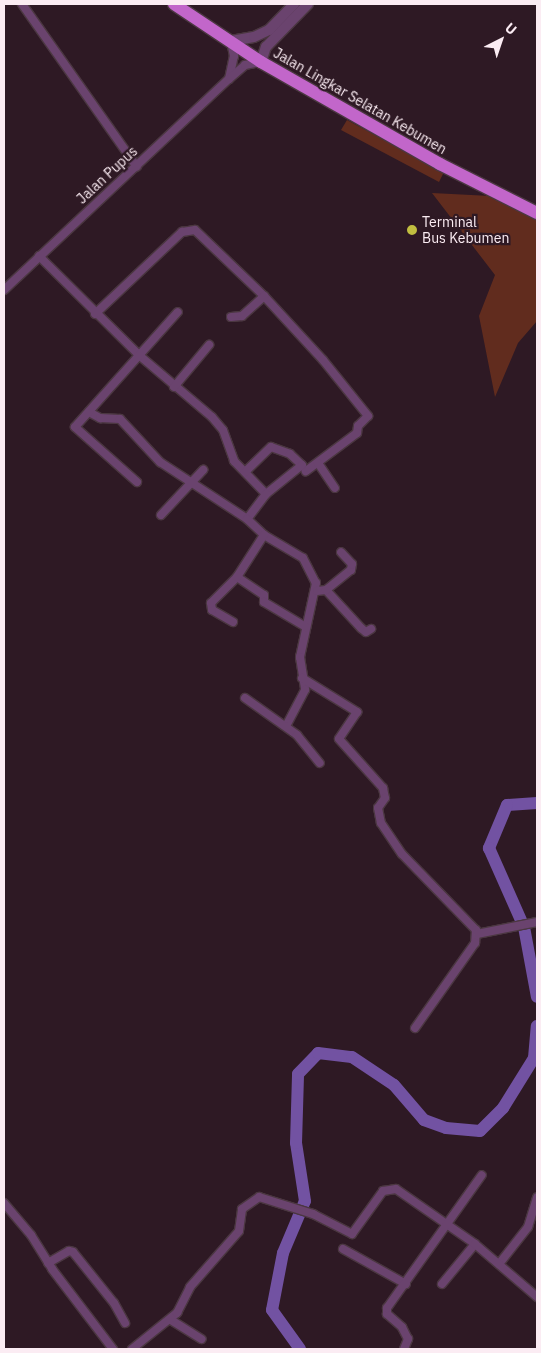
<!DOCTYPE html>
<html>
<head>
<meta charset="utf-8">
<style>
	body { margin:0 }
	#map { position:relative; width:541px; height:1353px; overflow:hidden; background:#2e1924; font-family:"IBM Plex Sans",sans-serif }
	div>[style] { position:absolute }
	.green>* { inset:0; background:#612c1e }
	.river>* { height:12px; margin:-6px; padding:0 6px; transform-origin:6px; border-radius:6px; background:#7252a2 }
	.roads { filter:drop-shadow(1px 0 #4b3741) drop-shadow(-1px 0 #4b3741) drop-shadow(0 1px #4b3741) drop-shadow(0 -1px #4b3741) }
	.minor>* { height:8px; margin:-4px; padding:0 4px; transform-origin:4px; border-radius:4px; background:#6a436e }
	.tertiary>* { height:10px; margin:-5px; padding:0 5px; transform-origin:5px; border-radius:5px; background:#6a436e }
	.trunk>* { height:12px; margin:-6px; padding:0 6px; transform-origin:6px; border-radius:6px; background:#c266ca }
	.dots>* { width:14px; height:14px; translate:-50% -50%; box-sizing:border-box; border:2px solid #2e1924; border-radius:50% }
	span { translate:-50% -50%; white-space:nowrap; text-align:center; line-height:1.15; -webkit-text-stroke:4.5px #2e1924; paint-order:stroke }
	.street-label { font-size:14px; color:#fbecf3 }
	.poi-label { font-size:14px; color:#fbecf3 }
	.left { translate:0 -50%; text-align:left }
	.frame { position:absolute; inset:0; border:5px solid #fbecf3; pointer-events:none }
	.north { position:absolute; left:476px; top:15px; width:50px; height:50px; -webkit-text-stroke:4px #2e1924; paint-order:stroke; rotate:41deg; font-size:14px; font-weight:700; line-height:20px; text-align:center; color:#fbecf3 }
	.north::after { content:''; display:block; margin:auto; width:18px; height:22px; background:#fbecf3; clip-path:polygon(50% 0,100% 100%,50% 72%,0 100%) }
</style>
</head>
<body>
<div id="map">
	<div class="green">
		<div style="clip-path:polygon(347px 120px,444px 172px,439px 182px,341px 130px)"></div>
		<div style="clip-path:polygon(432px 193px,510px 197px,537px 210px,537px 321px,518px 343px,495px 397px,479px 316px,495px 275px)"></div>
	</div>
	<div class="river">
		<div style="left:537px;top:803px;width:30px;rotate:176deg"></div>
		<div style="left:507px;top:805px;width:47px;rotate:112.7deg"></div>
		<div style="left:489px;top:848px;width:86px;rotate:66.1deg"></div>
		<div style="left:524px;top:927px;width:71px;rotate:79.5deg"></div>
		<div style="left:300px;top:1349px;width:48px;rotate:-125.7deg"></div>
		<div style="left:272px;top:1310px;width:58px;rotate:-79.1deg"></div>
		<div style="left:283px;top:1253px;width:56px;rotate:-67.1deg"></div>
		<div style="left:305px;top:1201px;width:59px;rotate:-98.8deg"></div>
		<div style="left:296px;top:1143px;width:69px;rotate:-88.3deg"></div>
		<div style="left:298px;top:1074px;width:29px;rotate:-46deg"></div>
		<div style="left:318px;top:1053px;width:34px;rotate:7deg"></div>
		<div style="left:352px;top:1057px;width:50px;rotate:33.7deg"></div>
		<div style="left:394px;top:1085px;width:46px;rotate:49.4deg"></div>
		<div style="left:424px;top:1120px;width:23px;rotate:20deg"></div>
		<div style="left:446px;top:1128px;width:34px;rotate:5deg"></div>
		<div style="left:480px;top:1131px;width:33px;rotate:-45deg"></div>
		<div style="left:503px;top:1108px;width:59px;rotate:-58.2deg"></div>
		<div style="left:534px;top:1058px;width:32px;rotate:-85deg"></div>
	</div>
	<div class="roads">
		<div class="minor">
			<div style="left:22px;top:4px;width:199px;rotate:54.8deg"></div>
			<div style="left:229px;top:79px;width:24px;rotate:-78deg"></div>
			<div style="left:234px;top:56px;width:14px;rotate:-102deg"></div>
			<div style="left:39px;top:256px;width:142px;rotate:44.7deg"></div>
			<div style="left:140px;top:356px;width:94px;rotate:40.3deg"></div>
			<div style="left:212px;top:417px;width:17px;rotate:50deg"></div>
			<div style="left:223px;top:430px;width:33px;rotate:70deg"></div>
			<div style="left:234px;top:461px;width:46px;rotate:45.9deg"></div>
			<div style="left:4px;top:290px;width:308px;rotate:-43.2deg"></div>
			<div style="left:229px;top:79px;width:21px;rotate:-41deg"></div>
			<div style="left:245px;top:65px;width:16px;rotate:-11deg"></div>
			<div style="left:95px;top:314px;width:120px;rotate:-43.3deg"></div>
			<div style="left:182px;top:232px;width:13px;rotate:-9deg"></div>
			<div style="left:195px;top:230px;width:95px;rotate:43.7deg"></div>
			<div style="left:264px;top:296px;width:87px;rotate:47.3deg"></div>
			<div style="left:323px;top:360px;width:72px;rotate:51.2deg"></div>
			<div style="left:368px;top:416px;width:14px;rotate:135deg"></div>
			<div style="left:358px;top:426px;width:7px;rotate:98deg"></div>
			<div style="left:357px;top:433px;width:64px;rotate:143.3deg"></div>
			<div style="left:231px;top:317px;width:11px;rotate:-5deg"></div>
			<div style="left:242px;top:316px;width:30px;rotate:-42deg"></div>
			<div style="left:174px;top:387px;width:55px;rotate:-50.2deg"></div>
			<div style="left:89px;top:412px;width:13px;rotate:29deg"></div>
			<div style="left:100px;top:418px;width:20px;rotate:3deg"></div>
			<div style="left:120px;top:419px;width:59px;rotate:47.1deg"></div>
			<div style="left:160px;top:462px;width:104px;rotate:33.2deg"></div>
			<div style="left:318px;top:463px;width:30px;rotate:56deg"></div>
			<div style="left:245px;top:472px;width:36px;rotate:-44deg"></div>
			<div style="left:271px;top:447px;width:20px;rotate:20deg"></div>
			<div style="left:290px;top:454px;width:16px;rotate:43deg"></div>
			<div style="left:302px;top:465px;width:46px;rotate:141.1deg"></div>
			<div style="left:266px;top:494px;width:31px;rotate:127deg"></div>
			<div style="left:247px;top:519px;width:23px;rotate:43deg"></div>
			<div style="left:264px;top:535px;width:45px;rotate:30.5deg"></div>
			<div style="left:303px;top:558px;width:28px;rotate:63deg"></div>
			<div style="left:316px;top:583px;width:76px;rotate:102.2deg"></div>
			<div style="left:300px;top:657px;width:33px;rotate:81deg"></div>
			<div style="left:305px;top:690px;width:41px;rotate:117.8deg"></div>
			<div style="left:137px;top:482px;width:83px;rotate:-138.4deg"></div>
			<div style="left:75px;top:427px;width:154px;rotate:-48.2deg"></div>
			<div style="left:161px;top:515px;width:62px;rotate:-47deg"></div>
			<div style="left:237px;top:577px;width:32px;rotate:34deg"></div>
			<div style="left:264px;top:595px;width:7px;rotate:90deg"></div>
			<div style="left:264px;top:602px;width:49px;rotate:30.8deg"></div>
			<div style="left:326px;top:590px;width:52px;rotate:47.4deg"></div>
			<div style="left:361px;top:628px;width:6px;rotate:39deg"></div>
			<div style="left:366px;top:632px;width:6px;rotate:-31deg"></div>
			<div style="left:317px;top:591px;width:9px;rotate:-6deg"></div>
			<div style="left:326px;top:590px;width:32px;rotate:-39deg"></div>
			<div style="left:351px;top:570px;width:6px;rotate:-81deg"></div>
			<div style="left:352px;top:564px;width:16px;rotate:-133deg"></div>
			<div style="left:233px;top:622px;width:24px;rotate:-150deg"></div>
			<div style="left:212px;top:610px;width:7px;rotate:-98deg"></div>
			<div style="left:211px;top:603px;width:37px;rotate:-45deg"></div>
			<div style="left:237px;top:577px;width:50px;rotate:-57.3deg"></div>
			<div style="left:302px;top:678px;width:65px;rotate:31.7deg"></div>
			<div style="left:357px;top:712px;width:32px;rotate:124deg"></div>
			<div style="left:339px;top:739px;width:66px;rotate:48.1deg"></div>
			<div style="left:383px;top:788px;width:10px;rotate:79deg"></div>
			<div style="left:385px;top:798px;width:12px;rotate:125deg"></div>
			<div style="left:378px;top:808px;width:15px;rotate:79deg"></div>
			<div style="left:381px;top:823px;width:37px;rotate:56deg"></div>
			<div style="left:402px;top:854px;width:106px;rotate:45.8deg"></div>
			<div style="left:476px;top:930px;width:13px;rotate:94deg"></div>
			<div style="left:475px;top:943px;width:104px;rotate:125.2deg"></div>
			<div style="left:245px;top:698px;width:64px;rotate:35.4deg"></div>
			<div style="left:297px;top:735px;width:36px;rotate:51deg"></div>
			<div style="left:477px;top:934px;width:61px;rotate:-11.3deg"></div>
			<div style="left:4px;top:1203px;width:42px;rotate:49.8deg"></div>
			<div style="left:31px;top:1235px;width:40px;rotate:58deg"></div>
			<div style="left:52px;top:1269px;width:101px;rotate:52.7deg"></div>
			<div style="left:343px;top:1249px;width:72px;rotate:29.1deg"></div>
			<div style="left:48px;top:1263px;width:24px;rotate:-30deg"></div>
			<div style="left:69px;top:1251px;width:4px;rotate:14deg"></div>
			<div style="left:73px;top:1252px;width:65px;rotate:51.2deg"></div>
			<div style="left:114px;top:1303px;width:23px;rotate:61deg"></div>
			<div style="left:499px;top:1264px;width:47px;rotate:-51.9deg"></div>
			<div style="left:528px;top:1227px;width:31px;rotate:-73deg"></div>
			<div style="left:442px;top:1284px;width:52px;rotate:-50.5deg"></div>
			<div style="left:171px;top:1320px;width:36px;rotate:32deg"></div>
			<div style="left:132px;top:1349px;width:58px;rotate:-38.7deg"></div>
			<div style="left:177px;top:1313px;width:29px;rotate:-63deg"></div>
			<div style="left:190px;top:1287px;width:74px;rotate:-48.8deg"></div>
			<div style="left:239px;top:1231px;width:22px;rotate:-82deg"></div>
			<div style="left:242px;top:1209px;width:21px;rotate:-35deg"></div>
			<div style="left:259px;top:1197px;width:57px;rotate:17.5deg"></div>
			<div style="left:313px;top:1214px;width:44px;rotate:27.1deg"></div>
			<div style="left:352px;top:1234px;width:53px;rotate:-54.2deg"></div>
			<div style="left:383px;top:1191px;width:13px;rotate:-9deg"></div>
			<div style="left:396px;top:1189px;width:96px;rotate:34.8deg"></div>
			<div style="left:475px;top:1244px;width:82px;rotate:40.5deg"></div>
			<div style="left:404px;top:1349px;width:11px;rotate:-68deg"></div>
			<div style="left:408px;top:1339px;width:13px;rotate:-117deg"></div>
			<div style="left:402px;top:1327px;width:20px;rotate:-139deg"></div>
			<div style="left:387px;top:1314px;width:6px;rotate:-90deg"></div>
			<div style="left:387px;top:1308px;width:163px;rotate:-54.5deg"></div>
		</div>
		<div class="tertiary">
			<div style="left:231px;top:41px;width:23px;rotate:-10deg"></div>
			<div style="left:254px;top:37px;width:17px;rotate:-25deg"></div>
			<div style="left:269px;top:30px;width:36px;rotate:-46deg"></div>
			<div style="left:261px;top:62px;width:16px;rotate:-72deg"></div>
			<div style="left:266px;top:47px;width:60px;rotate:-45.7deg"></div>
		</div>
		<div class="trunk">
			<div style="left:174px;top:4px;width:105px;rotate:33.7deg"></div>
			<div style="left:261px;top:62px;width:206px;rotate:29.7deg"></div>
			<div style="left:440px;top:164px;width:109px;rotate:26.8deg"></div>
		</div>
	</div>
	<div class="dots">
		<div style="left:412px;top:230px;background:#c1be40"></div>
	</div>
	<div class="street-label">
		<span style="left:360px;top:101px;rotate:30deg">Jalan Lingkar Selatan Kebumen</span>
		<span style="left:107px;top:175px;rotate:-43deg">Jalan Pupus</span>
	</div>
	<div class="poi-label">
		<span class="left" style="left:422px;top:230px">Terminal<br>Bus Kebumen</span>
	</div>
	<div class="frame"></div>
	<div class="north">U</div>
</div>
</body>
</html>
